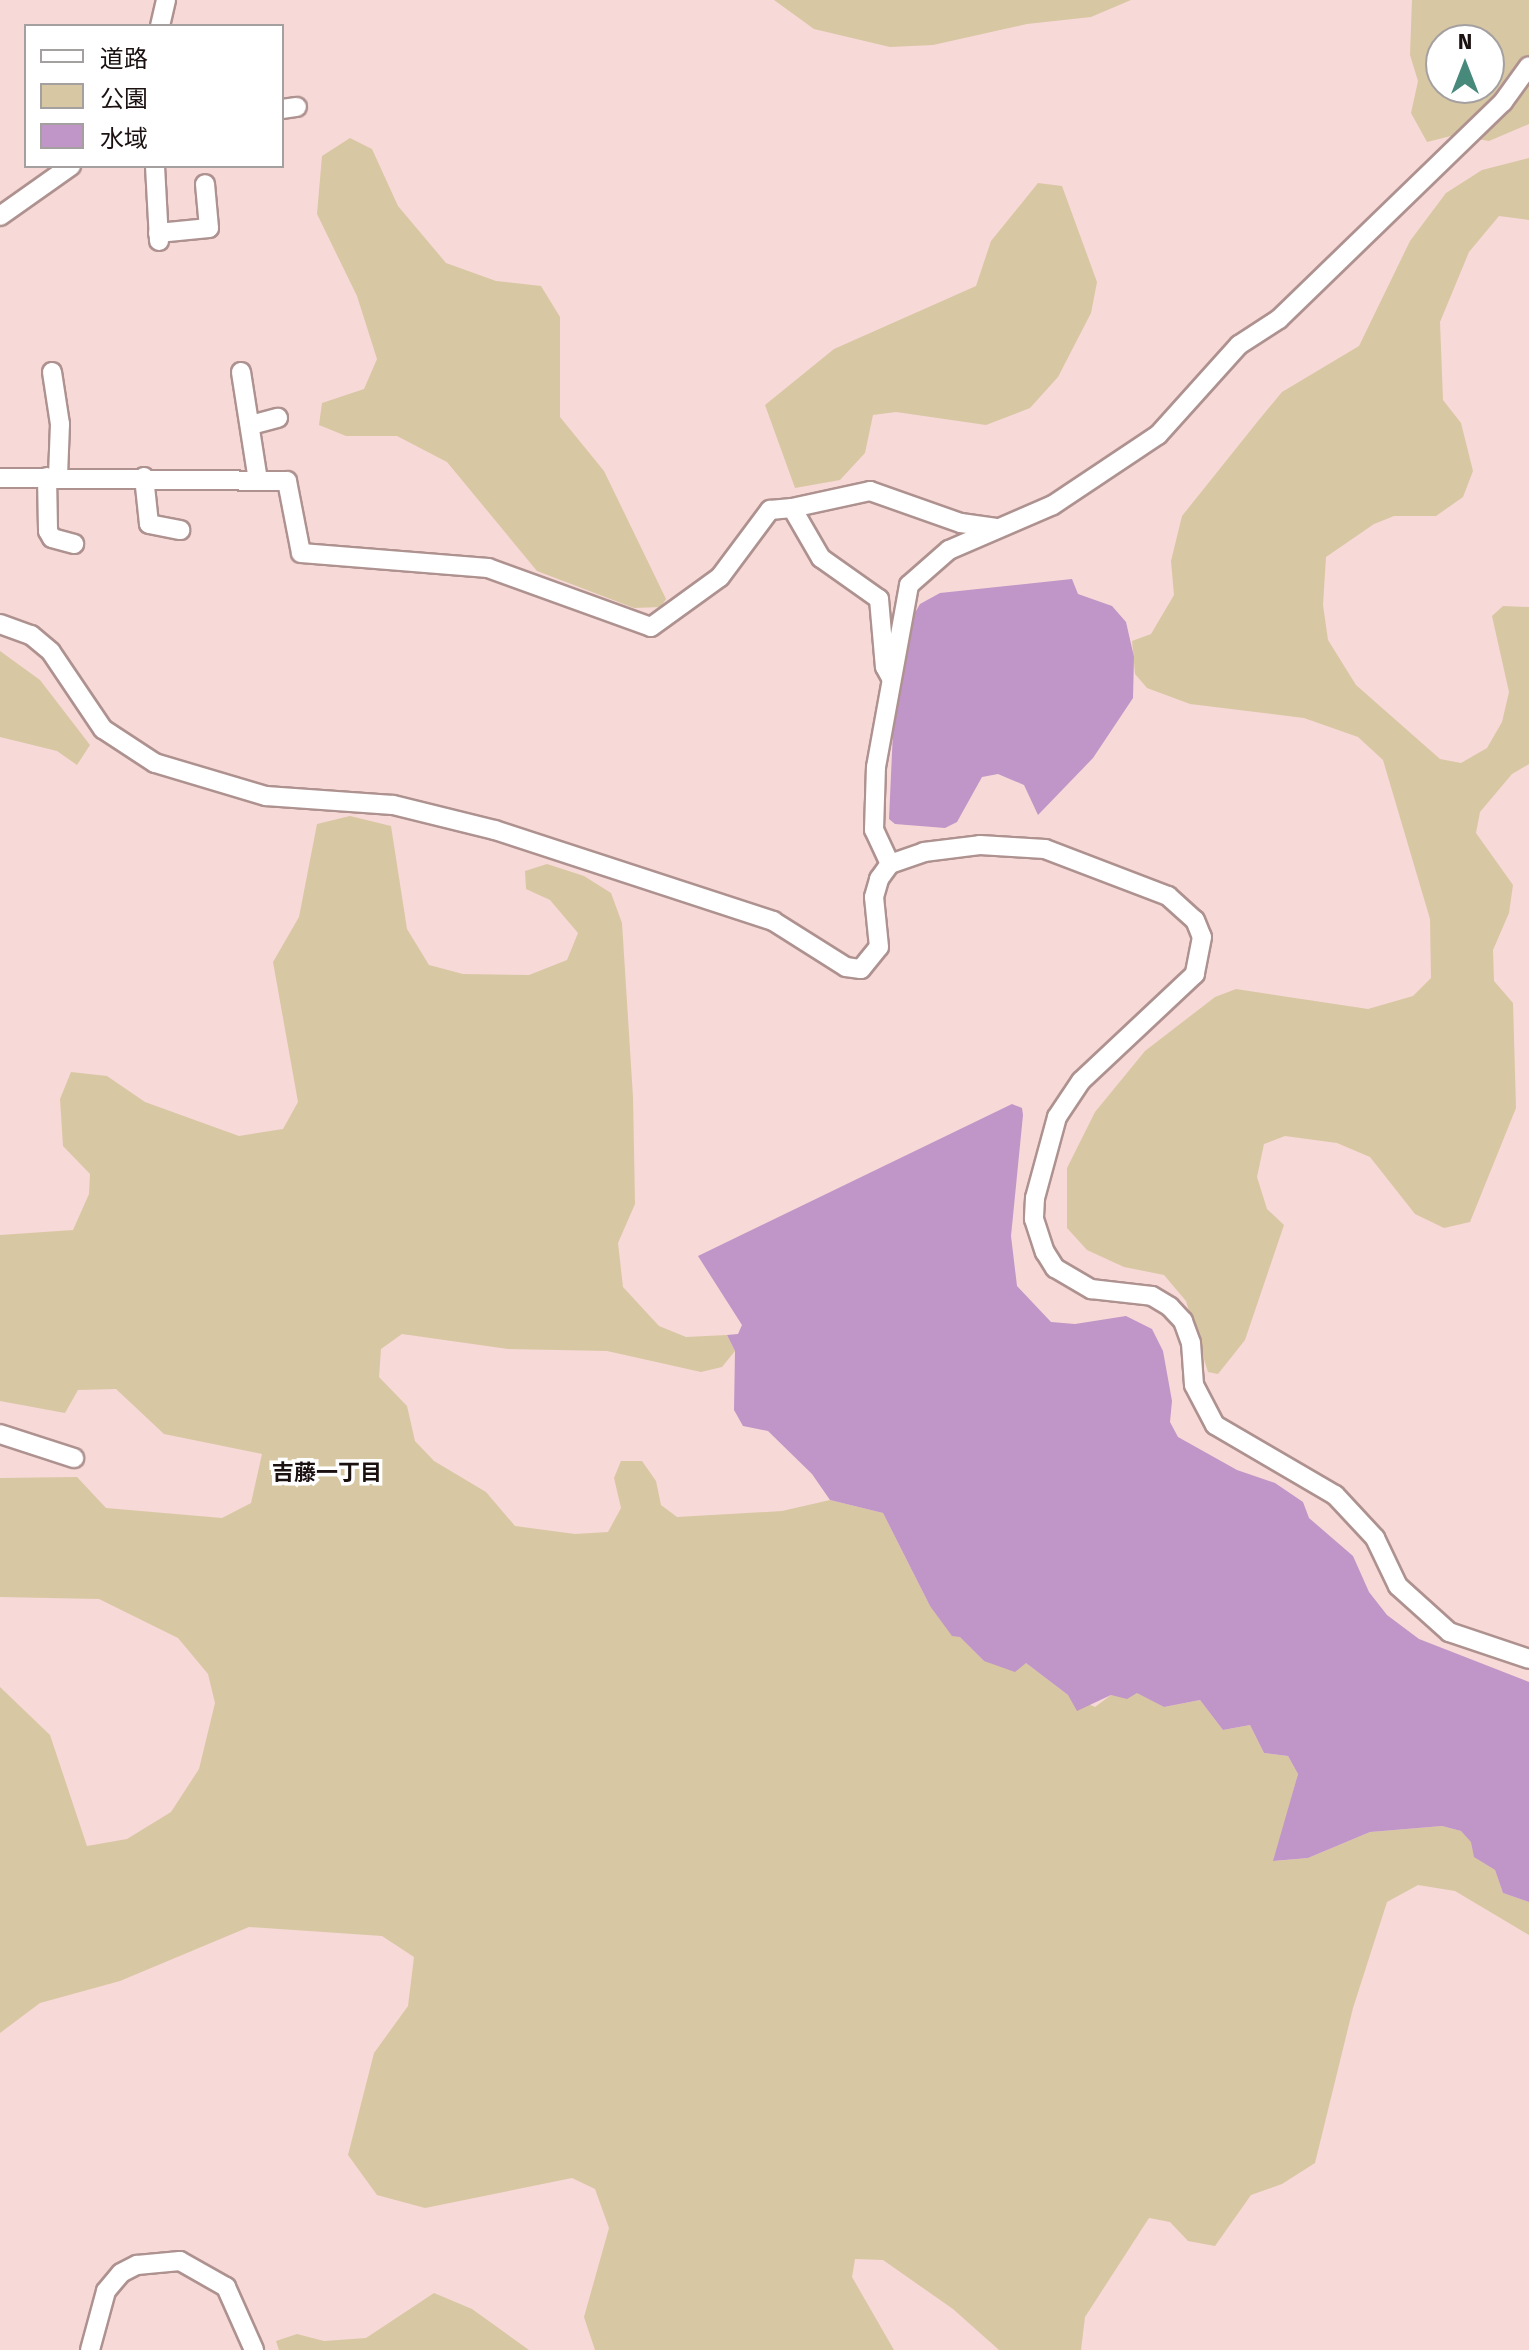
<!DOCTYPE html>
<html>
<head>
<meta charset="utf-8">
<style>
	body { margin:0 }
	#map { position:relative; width:1529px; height:2350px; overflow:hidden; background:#f7d9d7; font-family:"Fira Sans","Noto Sans JP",sans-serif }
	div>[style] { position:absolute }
	.green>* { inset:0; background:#d8c7a3 }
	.water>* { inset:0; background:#c095c7 }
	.roads { filter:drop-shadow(2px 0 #ae9290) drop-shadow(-2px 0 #ae9290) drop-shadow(0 2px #ae9290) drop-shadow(0 -2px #ae9290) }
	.street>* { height:18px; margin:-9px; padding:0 9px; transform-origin:9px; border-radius:9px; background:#fff }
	span { translate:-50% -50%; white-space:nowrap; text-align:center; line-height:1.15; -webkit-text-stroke:7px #fff; paint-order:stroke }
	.neighbourhood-label { font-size:22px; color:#1b1111; font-weight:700 }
	.legend { position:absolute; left:24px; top:24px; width:260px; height:144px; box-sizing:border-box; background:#fff; border:2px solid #a4a0a0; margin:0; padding:10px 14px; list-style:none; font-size:24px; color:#1b1111 }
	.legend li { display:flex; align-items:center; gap:16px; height:40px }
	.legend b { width:40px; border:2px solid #a4a0a0 }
	.north { position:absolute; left:1425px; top:24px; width:80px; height:80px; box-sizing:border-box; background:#fff; border:2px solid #a4a0a0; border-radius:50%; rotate:0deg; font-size:22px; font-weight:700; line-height:32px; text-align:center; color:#1b1111 }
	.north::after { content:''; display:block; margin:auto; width:28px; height:36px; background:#47897b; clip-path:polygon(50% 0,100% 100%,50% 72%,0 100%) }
</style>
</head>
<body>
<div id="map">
	<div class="green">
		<div style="clip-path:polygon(774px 0,1131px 0,1091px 17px,1027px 24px,933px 45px,890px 47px,814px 29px)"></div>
		<div style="clip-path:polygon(evenodd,1412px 0,1529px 0,1529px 124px,1489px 141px,1455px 135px,1427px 142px,1411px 113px,1418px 81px,1410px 55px,1412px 0,1441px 40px,1489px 40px,1489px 88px,1441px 88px,1441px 40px)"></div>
		<div style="clip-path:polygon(350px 138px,372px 149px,398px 206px,446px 263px,496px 281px,541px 286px,560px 317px,560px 417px,604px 471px,666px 599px,661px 607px,634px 608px,537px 571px,447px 462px,397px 436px,346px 436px,319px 425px,322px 403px,364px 389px,377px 359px,357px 296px,317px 214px,322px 156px)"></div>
		<div style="clip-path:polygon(1529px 158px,1529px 220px,1499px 216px,1469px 252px,1440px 322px,1443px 400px,1461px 423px,1473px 471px,1463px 497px,1436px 516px,1394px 516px,1374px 524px,1326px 557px,1323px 605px,1328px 640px,1356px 685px,1440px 759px,1461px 763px,1487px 748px,1502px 722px,1509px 692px,1492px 616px,1503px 606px,1529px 607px,1529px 764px,1512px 774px,1480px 812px,1476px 833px,1513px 885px,1509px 913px,1493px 950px,1494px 981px,1513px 1003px,1516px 1108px,1470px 1222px,1444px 1228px,1415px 1214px,1370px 1157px,1337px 1143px,1285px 1136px,1264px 1144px,1257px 1177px,1267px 1209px,1284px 1225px,1245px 1340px,1218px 1374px,1208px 1372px,1186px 1301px,1164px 1275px,1124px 1267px,1087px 1250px,1067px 1228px,1067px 1168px,1095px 1112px,1145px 1051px,1215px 997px,1236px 989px,1368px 1009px,1413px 996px,1431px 978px,1430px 919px,1383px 760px,1358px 737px,1304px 718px,1190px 704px,1147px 688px,1135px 674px,1132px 641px,1151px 634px,1174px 595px,1171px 561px,1182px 516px,1258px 421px,1282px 392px,1359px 346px,1410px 241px,1446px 193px,1482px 170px)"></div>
		<div style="clip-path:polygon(1038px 183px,1062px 186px,1097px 282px,1091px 313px,1058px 377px,1030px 408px,986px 425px,896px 412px,873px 415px,865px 453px,840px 480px,795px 488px,765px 405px,834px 349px,976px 286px,991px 241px)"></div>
		<div style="clip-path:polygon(0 651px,40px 680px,90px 745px,77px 765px,57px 751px,0 737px)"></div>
		<div style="clip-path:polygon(350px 816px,391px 826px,407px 929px,429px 965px,463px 974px,529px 975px,567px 960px,578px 933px,550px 900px,526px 889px,525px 871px,547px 864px,584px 876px,611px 893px,622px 923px,633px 1097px,635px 1204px,618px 1243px,623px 1287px,659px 1326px,686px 1337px,727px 1335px,735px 1351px,722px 1367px,701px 1372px,607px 1351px,508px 1349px,402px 1334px,381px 1349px,379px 1377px,407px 1406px,415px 1441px,434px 1461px,486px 1492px,515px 1526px,575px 1534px,608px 1532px,621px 1508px,614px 1478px,621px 1461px,642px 1461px,656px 1481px,661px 1505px,677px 1517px,782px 1511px,830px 1500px,883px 1513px,930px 1606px,984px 1661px,1026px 1663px,1068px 1695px,1095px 1707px,1111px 1695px,1137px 1692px,1164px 1707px,1200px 1700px,1223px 1730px,1250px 1725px,1264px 1753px,1288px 1756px,1298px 1774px,1274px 1861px,1308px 1858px,1370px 1832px,1442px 1826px,1461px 1831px,1472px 1842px,1475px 1857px,1495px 1870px,1503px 1893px,1529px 1902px,1529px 1935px,1455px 1891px,1418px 1885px,1387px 1902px,1353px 2008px,1315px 2163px,1282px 2184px,1251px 2195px,1215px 2246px,1188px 2241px,1170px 2222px,1149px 2218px,1085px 2317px,1081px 2350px,999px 2350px,953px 2309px,883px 2260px,855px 2259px,852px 2277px,894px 2350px,595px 2350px,584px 2317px,609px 2228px,595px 2189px,572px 2178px,425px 2208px,377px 2195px,348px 2155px,374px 2053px,408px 2006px,414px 1957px,382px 1936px,249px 1927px,120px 1981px,40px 2003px,0 2033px,0 1687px,50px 1735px,87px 1846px,127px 1839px,171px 1812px,199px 1769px,215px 1703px,208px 1674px,178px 1638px,99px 1599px,0 1597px,0 1478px,77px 1477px,106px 1508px,222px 1518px,251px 1503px,262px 1454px,164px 1434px,116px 1389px,78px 1390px,65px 1413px,0 1401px,0 1235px,73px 1230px,89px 1194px,90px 1174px,63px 1146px,60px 1099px,71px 1072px,107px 1076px,145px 1102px,239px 1136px,283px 1129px,298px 1102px,273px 962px,299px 917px,317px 824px)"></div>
		<div style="clip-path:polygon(434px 2293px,472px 2309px,529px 2350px,279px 2350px,276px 2341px,297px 2334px,324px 2341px,366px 2338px)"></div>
	</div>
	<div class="water">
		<div style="clip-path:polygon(1072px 579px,1078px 594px,1112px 606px,1126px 622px,1134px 657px,1133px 698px,1093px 758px,1038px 815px,1024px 785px,998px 774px,982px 777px,957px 822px,945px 828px,895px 824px,889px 819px,893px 731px,913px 616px,920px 604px,940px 593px)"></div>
		<div style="clip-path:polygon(1012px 1104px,1022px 1108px,1023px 1115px,1011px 1236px,1017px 1286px,1051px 1322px,1075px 1324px,1126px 1316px,1152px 1329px,1163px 1351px,1172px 1401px,1170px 1422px,1178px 1437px,1237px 1470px,1275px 1483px,1303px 1502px,1309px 1518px,1353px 1556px,1369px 1592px,1387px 1615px,1419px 1639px,1529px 1682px,1529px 1902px,1503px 1893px,1495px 1870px,1474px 1857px,1471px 1842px,1461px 1831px,1442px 1826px,1370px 1832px,1308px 1858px,1273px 1861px,1298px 1774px,1288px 1756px,1264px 1753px,1250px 1725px,1223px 1730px,1200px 1700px,1164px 1707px,1137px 1693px,1127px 1699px,1111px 1695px,1077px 1711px,1068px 1695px,1026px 1663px,1015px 1672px,984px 1661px,960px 1637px,952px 1636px,930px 1606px,883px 1513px,830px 1500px,812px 1474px,768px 1431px,743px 1426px,734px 1410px,735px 1351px,727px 1335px,738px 1334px,742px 1325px,698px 1256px)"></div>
	</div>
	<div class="roads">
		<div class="street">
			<div style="left:160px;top:26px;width:27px;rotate:-77deg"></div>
			<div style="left:282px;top:109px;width:15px;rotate:-8deg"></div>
			<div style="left:155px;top:166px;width:75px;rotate:86.9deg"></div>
			<div style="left:0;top:216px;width:87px;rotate:-35.2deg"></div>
			<div style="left:158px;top:233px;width:51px;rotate:-5.6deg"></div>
			<div style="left:209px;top:228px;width:44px;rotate:-95.2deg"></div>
			<div style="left:52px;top:372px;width:53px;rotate:81.3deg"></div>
			<div style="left:60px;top:424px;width:53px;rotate:92.2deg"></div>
			<div style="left:241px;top:372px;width:109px;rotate:81.1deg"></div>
			<div style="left:251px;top:425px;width:28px;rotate:-15deg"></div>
			<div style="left:47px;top:477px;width:54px;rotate:88.9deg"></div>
			<div style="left:48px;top:531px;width:8px;rotate:60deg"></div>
			<div style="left:52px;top:538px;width:23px;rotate:15deg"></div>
			<div style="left:144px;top:477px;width:47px;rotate:83.9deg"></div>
			<div style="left:149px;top:524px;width:32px;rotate:11deg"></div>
			<div style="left:0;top:478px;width:287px;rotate:0.6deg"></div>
			<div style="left:287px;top:481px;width:73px;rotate:79deg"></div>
			<div style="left:301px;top:553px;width:188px;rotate:4.6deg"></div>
			<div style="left:488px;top:568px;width:173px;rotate:19.9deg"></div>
			<div style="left:651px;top:627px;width:85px;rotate:-35.9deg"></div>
			<div style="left:720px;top:577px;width:84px;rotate:-53.3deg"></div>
			<div style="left:770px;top:510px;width:22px;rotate:-5deg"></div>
			<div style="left:792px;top:508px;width:58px;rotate:59.9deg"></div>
			<div style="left:821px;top:558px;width:71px;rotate:35.3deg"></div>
			<div style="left:879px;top:599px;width:68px;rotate:85deg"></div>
			<div style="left:885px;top:667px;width:13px;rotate:61deg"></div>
			<div style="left:792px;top:508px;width:80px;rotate:-12.3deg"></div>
			<div style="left:870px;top:491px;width:96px;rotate:19.4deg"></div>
			<div style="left:961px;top:523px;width:34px;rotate:8deg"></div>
			<div style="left:0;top:624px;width:33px;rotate:20deg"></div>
			<div style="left:31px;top:635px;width:26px;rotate:40deg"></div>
			<div style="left:51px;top:652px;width:93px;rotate:56deg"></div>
			<div style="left:103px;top:729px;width:62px;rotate:33.2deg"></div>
			<div style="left:155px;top:763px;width:116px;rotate:16.6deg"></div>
			<div style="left:266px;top:796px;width:127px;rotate:4.1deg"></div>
			<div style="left:393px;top:805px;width:105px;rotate:13.8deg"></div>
			<div style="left:495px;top:830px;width:293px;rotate:18.1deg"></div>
			<div style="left:773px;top:921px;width:86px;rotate:32.2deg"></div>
			<div style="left:846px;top:967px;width:15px;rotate:8deg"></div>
			<div style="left:861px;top:969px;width:28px;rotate:-51deg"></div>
			<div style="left:879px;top:947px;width:50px;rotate:-95.7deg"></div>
			<div style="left:874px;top:897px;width:19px;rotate:-74deg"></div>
			<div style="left:879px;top:879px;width:19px;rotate:-54deg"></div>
			<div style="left:890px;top:864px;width:36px;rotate:-19deg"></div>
			<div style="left:924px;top:852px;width:56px;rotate:-7.1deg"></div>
			<div style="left:980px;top:845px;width:65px;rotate:3.5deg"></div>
			<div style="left:1045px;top:849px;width:132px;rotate:20.9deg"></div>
			<div style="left:1168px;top:896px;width:36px;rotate:42deg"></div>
			<div style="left:1195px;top:920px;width:18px;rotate:68deg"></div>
			<div style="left:1202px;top:937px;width:38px;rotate:101deg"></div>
			<div style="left:1195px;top:974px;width:156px;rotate:136.8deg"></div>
			<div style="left:1081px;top:1081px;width:43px;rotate:123.7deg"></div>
			<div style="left:1057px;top:1117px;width:84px;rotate:105.2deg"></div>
			<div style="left:1035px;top:1198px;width:21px;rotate:93deg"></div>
			<div style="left:1034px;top:1219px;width:35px;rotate:72deg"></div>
			<div style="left:1045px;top:1252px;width:19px;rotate:58deg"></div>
			<div style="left:1055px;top:1268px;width:42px;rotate:30.3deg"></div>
			<div style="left:1091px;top:1289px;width:61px;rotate:6.5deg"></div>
			<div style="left:1152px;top:1296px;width:21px;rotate:31deg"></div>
			<div style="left:1170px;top:1307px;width:19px;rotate:47deg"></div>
			<div style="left:1183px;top:1321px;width:23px;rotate:70deg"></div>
			<div style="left:1191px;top:1343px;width:42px;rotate:85.9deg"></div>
			<div style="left:1194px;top:1385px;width:45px;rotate:62.3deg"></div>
			<div style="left:1215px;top:1425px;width:139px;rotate:30.3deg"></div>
			<div style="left:1335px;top:1495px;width:59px;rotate:47.1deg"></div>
			<div style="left:1375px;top:1538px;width:53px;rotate:64.4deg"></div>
			<div style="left:1398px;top:1586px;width:69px;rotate:42deg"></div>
			<div style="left:1449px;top:1632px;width:84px;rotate:18.6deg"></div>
			<div style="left:890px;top:864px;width:38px;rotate:-115deg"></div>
			<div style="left:874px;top:830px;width:63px;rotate:-88.2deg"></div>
			<div style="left:876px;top:767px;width:185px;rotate:-79.7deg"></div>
			<div style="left:909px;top:585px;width:53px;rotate:-41.2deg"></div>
			<div style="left:949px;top:550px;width:113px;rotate:-23.4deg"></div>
			<div style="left:1053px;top:505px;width:126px;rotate:-33.7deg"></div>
			<div style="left:1158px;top:435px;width:121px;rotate:-48deg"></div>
			<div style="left:1239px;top:345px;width:48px;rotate:-33deg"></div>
			<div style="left:1279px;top:319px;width:312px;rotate:-44.1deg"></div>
			<div style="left:1503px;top:102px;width:44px;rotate:-54.2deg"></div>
			<div style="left:0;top:1434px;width:78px;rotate:18deg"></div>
			<div style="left:90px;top:2350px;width:61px;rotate:-74.8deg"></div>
			<div style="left:106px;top:2291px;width:23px;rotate:-50deg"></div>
			<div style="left:121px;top:2273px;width:18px;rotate:-27deg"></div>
			<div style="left:137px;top:2265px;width:43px;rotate:-5.3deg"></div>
			<div style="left:180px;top:2261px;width:53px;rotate:29.5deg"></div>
			<div style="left:226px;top:2287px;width:69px;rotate:66deg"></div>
		</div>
	</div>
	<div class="neighbourhood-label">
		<span style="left:327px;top:1473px">吉藤一丁目</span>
	</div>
	<ul class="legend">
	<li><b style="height:10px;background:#fff"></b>道路</li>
	<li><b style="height:22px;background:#d8c7a3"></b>公園</li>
	<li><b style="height:22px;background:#c095c7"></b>水域</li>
	</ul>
	<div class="north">N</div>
</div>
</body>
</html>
